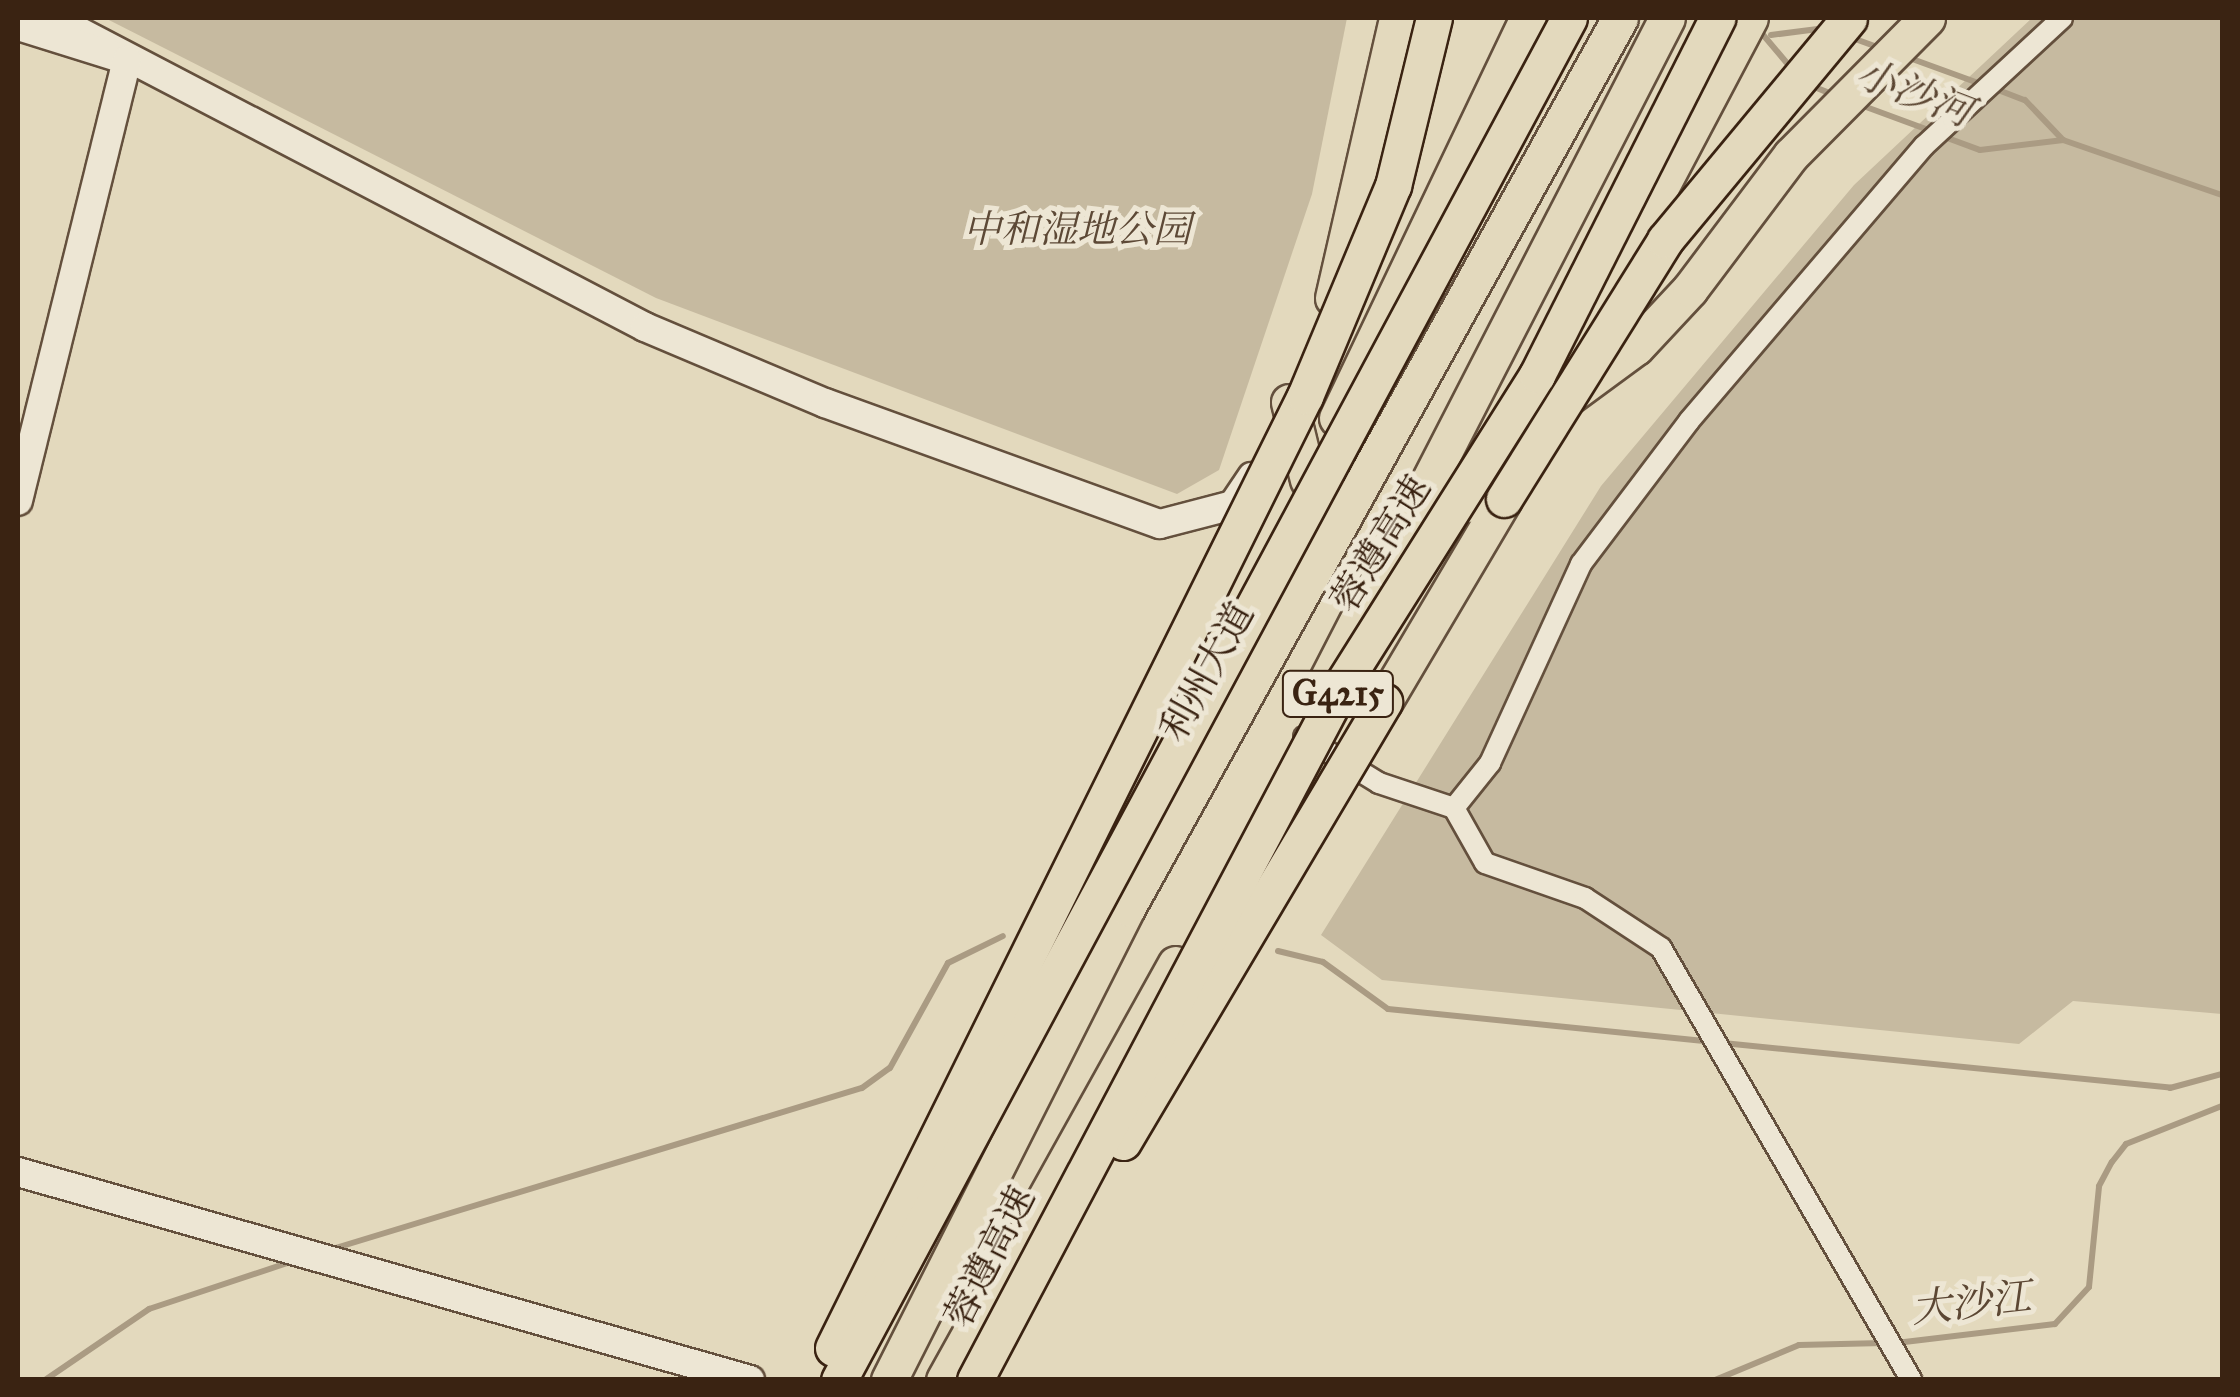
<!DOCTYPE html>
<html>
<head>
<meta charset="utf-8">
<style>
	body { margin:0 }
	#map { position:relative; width:2240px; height:1397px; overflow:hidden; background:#e3d9bd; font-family:"IM FELL Great Primer","Noto Serif SC",serif }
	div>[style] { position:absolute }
	.green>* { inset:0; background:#c6baa0 }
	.stream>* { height:6px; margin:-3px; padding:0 3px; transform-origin:3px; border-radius:3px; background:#aa9b83 }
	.roads { filter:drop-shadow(2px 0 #64503d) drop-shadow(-2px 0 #64503d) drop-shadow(0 2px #64503d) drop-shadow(0 -2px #64503d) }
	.street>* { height:20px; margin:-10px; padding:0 10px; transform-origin:10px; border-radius:10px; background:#ede6d4 }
	.secondary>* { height:28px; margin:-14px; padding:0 14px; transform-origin:14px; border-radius:14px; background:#ede6d4 }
	.highway>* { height:35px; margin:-17.5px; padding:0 17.5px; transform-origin:17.5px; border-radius:17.5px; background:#e3d9bd }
	.bridges { filter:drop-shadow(2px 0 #3a2312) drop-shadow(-2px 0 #3a2312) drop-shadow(0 2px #3a2312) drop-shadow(0 -2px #3a2312) }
	.highway-bridge>* { height:35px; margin:-17.5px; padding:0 17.5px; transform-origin:17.5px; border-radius:17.5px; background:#e3d9bd }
	span { translate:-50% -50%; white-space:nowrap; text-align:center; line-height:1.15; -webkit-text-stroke:10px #ede6d4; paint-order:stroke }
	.shield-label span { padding:2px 8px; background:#ede6d4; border:2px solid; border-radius:8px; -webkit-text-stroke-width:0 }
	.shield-label { font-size:35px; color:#3a2312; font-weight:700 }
	.park-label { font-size:38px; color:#5d4936; font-style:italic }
	.street-label { font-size:38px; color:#3a2312 }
	.water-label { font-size:40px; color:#5c4734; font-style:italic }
	.frame { position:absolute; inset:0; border:20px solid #3a2312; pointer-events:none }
</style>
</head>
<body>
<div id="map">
	<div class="green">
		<div style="clip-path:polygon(105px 18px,1347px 18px,1312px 194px,1219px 470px,1177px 494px,656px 298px)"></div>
		<div style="clip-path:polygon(2032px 18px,2222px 18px,2222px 1014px,2073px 1001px,2019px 1044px,1382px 980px,1321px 935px,1601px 486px,1854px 185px)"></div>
	</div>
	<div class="stream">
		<div style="left:1759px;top:30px;width:51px;rotate:49.8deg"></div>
		<div style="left:1771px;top:35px;width:55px;rotate:-7.3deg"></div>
		<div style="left:1847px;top:36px;width:38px;rotate:20deg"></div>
		<div style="left:1904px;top:56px;width:82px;rotate:20deg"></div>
		<div style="left:1807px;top:84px;width:27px;rotate:22deg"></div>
		<div style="left:1993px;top:88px;width:34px;rotate:21deg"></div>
		<div style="left:2025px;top:100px;width:54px;rotate:46.5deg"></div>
		<div style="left:1858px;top:104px;width:78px;rotate:20.3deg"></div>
		<div style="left:1942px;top:136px;width:40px;rotate:20.2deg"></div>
		<div style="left:1980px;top:150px;width:84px;rotate:-6.9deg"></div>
		<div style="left:2063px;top:140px;width:168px;rotate:19.1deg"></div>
		<div style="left:1278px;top:951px;width:46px;rotate:13.7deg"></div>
		<div style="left:1323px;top:962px;width:80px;rotate:35.9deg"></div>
		<div style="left:1388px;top:1009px;width:325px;rotate:5.8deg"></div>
		<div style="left:1723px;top:1043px;width:449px;rotate:5.7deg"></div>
		<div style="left:2170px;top:1088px;width:54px;rotate:-15.1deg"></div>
		<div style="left:329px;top:1250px;width:557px;rotate:-16.91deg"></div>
		<div style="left:862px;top:1088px;width:34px;rotate:-36deg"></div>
		<div style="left:890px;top:1068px;width:120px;rotate:-61.1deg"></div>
		<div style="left:948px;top:963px;width:61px;rotate:-26.1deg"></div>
		<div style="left:1896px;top:1343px;width:160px;rotate:-6.8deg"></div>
		<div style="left:2055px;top:1324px;width:50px;rotate:-47.4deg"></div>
		<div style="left:2089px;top:1287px;width:101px;rotate:-84.3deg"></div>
		<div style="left:2099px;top:1186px;width:27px;rotate:-62deg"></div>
		<div style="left:2112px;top:1162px;width:23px;rotate:-52deg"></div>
		<div style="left:2126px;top:1144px;width:103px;rotate:-21.6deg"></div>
		<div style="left:45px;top:1380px;width:126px;rotate:-34.3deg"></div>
		<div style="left:149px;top:1309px;width:152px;rotate:-18.4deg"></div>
		<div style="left:1715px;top:1380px;width:91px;rotate:-22.6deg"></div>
		<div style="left:1799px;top:1345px;width:84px;rotate:-1.4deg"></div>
	</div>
	<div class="roads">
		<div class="street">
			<div style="left:1304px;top:737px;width:88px;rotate:31.5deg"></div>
			<div style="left:1379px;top:783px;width:79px;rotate:18.4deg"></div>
			<div style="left:1454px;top:808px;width:63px;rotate:60.6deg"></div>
			<div style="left:1485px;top:863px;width:106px;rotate:19.3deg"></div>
			<div style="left:1585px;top:898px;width:91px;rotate:33.3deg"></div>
			<div style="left:1661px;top:948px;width:499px;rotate:59.9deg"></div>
			<div style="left:1454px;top:808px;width:58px;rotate:-51.3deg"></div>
			<div style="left:1490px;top:763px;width:219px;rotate:-65.4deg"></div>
			<div style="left:1581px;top:564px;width:179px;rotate:-52.9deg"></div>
			<div style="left:1689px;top:421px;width:362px;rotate:-49.5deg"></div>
			<div style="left:1924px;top:146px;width:188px;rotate:-42.8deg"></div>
		</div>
		<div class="secondary">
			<div style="left:53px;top:18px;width:668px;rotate:27.56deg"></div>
			<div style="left:645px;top:327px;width:195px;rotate:22.9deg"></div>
			<div style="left:825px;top:403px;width:356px;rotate:19.9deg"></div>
			<div style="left:1160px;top:524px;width:75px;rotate:-14.6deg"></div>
			<div style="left:1233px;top:505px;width:34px;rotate:-56deg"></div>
			<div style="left:18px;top:26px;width:114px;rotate:17.3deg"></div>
			<div style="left:127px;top:60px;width:454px;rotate:103.9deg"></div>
			<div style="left:18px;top:1172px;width:761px;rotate:15.86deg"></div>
		</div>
		<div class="highway">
			<div style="left:1333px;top:298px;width:287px;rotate:-77.1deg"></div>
			<div style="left:1568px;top:397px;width:84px;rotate:-36.3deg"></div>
			<div style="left:1636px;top:347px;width:79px;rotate:-47deg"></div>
			<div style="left:1690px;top:289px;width:168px;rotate:-53deg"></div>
			<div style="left:1791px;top:155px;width:193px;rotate:-45.2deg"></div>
			<div style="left:1289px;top:402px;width:80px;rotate:76.3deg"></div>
			<div style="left:1337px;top:418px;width:443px;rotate:-64.5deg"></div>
			<div style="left:1470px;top:504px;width:110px;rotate:-51.3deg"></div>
			<div style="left:1539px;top:418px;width:452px;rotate:-62.2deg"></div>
			<div style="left:1318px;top:697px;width:763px;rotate:-62.8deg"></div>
			<div style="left:1384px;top:702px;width:236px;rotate:-59.4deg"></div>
			<div style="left:889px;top:1380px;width:529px;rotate:-63.24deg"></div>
			<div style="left:1127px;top:908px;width:1017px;rotate:-61.02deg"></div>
			<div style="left:944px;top:1380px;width:476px;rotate:-60.9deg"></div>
		</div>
	</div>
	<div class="bridges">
		<div class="highway-bridge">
			<div style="left:1504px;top:499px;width:305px;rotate:-58.1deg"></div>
			<div style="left:1665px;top:240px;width:288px;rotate:-50.3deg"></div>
			<div style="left:1123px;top:1142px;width:512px;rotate:-59.32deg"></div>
			<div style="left:833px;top:1348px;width:1063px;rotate:-63.63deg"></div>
			<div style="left:1305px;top:396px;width:228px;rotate:-67.3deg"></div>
			<div style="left:1393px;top:186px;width:173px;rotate:-76.3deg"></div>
			<div style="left:839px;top:1380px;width:1545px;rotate:-61.81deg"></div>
			<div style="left:975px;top:1380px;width:788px;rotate:-62.17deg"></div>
			<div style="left:1343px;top:683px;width:364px;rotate:-57.8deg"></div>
			<div style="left:1537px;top:375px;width:400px;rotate:-63.2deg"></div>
		</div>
	</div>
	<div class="shield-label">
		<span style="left:1338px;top:694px">G4215</span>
	</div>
	<div class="park-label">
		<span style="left:1077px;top:230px">中和湿地公园</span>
	</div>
	<div class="street-label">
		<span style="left:1381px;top:544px;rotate:-58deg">蓉遵高速</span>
		<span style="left:1207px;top:672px;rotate:-61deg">利州大道</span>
		<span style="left:990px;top:1257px;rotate:-63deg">蓉遵高速</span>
	</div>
	<div class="water-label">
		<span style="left:1914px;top:93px;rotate:21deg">小沙河</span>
		<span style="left:1971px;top:1303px;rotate:-6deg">大沙江</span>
	</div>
	<div class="frame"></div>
</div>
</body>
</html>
